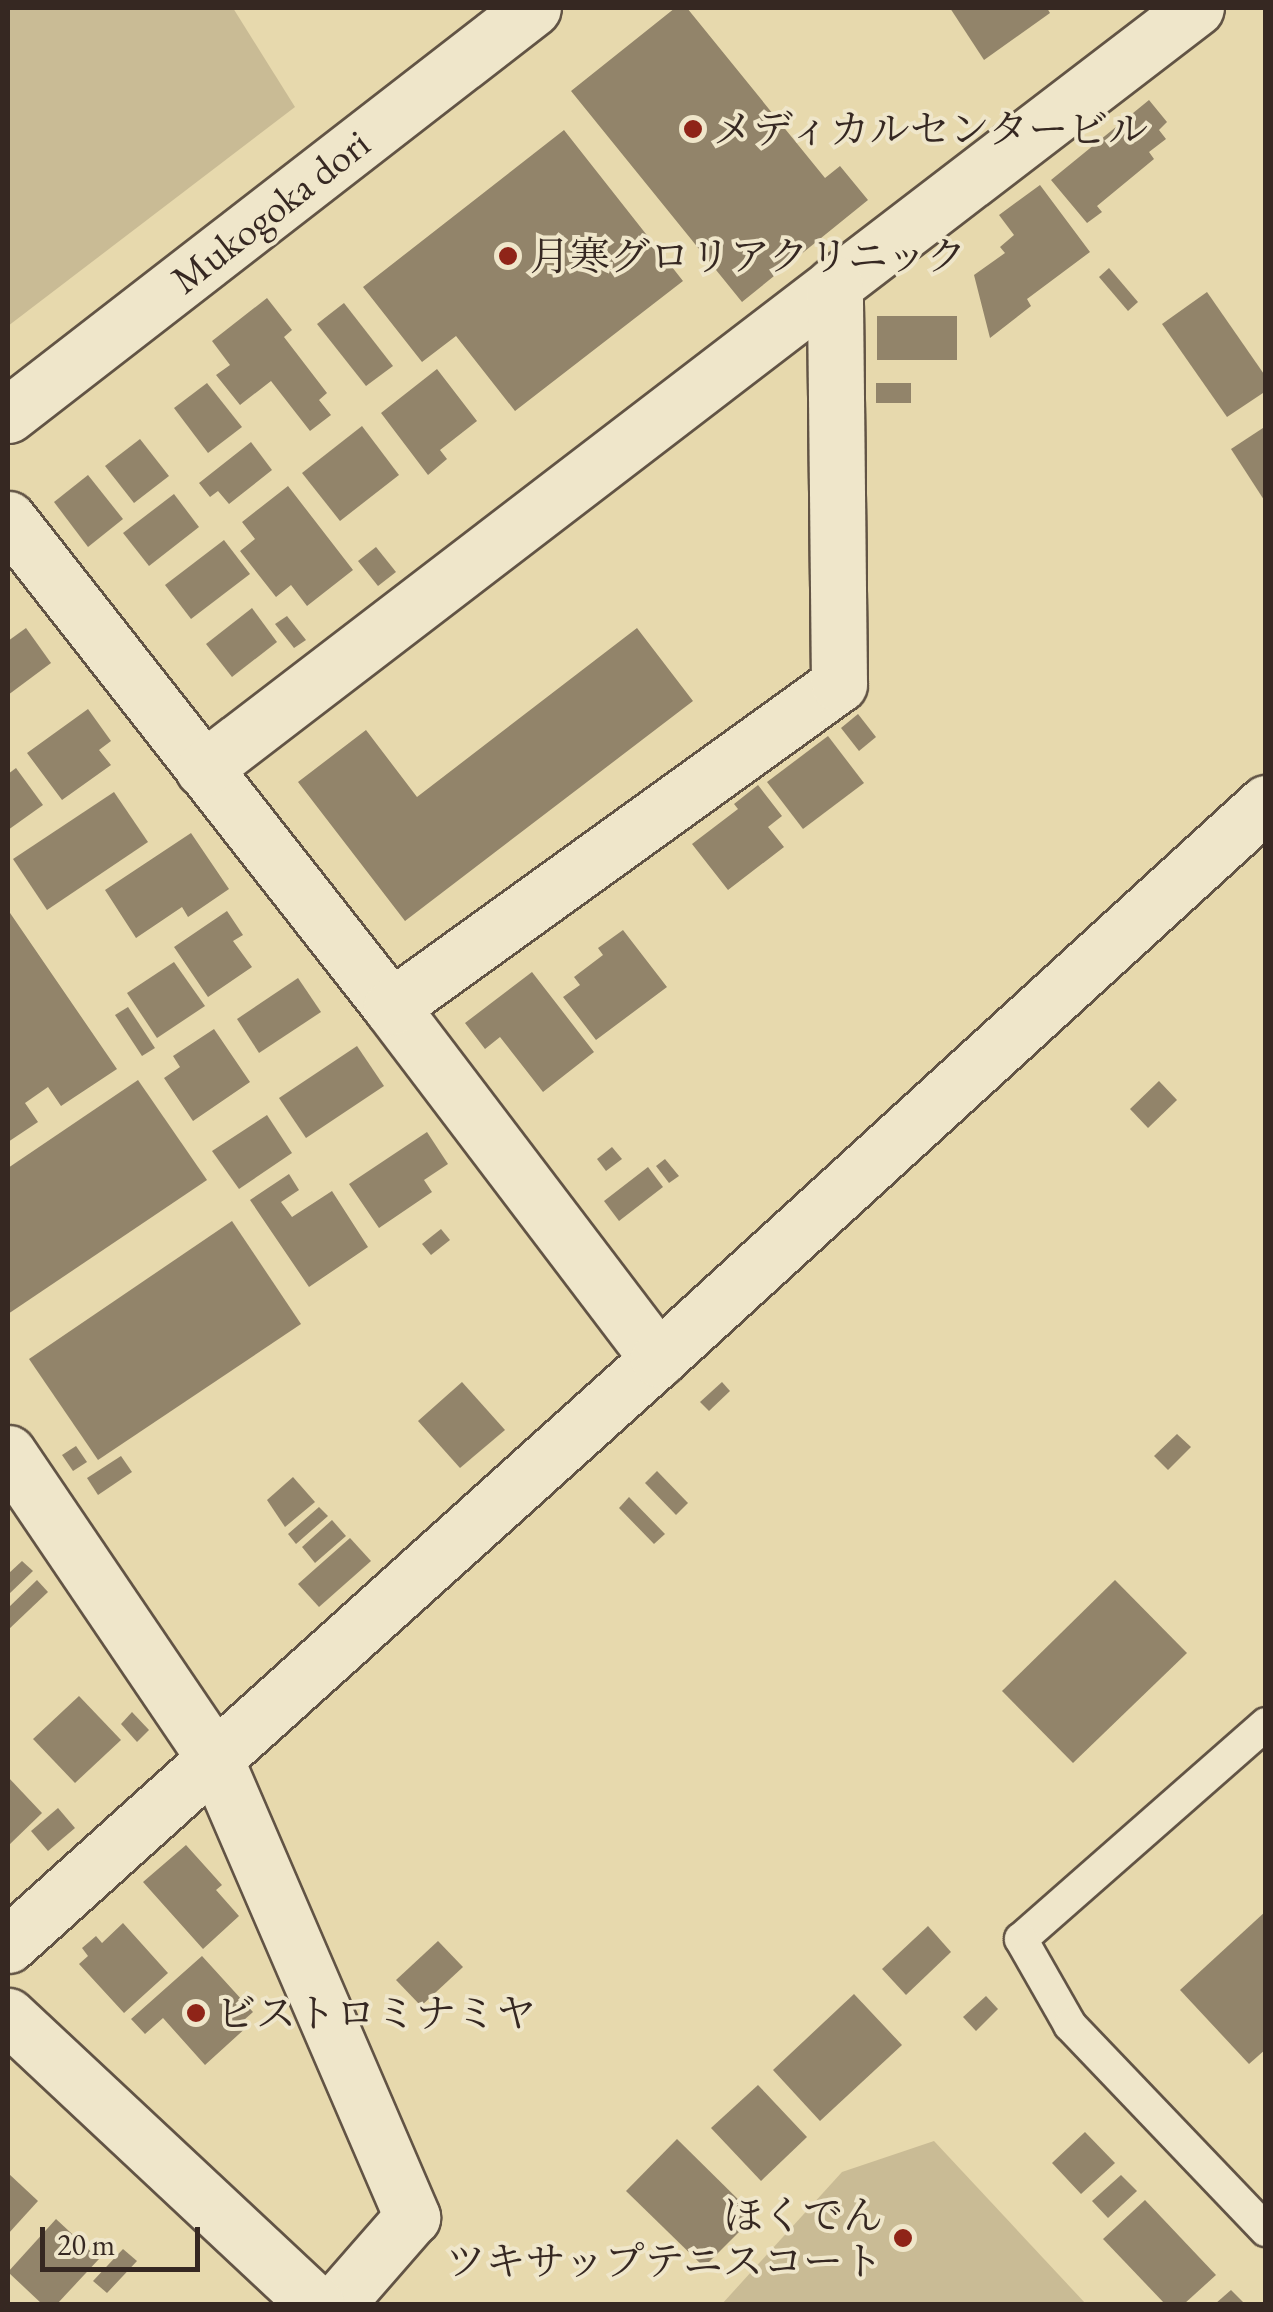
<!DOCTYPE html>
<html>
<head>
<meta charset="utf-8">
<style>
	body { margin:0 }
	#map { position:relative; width:1273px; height:2312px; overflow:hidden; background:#e7d9ad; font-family:"EB Garamond","Noto Serif JP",serif }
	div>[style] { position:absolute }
	.green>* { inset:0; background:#c9bb95 }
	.building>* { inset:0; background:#92846a }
	.roads { filter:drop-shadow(2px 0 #625445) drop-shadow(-2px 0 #625445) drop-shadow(0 2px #625445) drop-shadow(0 -2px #625445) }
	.lane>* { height:32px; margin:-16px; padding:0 16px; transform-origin:16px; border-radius:16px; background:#efe6ca }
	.street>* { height:55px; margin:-27.5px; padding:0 27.5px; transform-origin:27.5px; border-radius:27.5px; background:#efe6ca }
	.secondary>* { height:55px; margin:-27.5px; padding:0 27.5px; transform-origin:27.5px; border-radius:27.5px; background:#efe6ca }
	.dots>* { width:28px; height:28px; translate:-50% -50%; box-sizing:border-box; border:5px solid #efe6ca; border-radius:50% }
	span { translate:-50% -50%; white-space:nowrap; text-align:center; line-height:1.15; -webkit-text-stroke:8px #efe6ca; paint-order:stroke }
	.poi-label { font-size:40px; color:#362822 }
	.left { translate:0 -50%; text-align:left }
	.right { translate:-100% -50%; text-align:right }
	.street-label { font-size:40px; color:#362822 }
	.frame { position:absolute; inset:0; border:10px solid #362822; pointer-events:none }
	.scale { position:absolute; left:40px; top:2227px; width:160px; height:45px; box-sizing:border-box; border:5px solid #362822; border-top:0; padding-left:12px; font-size:30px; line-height:35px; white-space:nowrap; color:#362822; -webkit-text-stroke:8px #efe6ca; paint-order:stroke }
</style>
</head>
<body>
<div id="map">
	<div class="green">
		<div style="clip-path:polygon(8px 8px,233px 8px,295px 107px,8px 326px)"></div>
		<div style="clip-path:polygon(934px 2141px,1086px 2304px,722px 2304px,842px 2172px)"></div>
	</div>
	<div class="building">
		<div style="clip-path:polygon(675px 8px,687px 8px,825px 178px,840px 166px,868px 200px,742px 302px,571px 91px)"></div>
		<div style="clip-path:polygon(950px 8px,1047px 8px,1050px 13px,984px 60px)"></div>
		<div style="clip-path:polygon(1149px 100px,1167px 122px,1159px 130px,1166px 139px,1149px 152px,1154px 159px,1097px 206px,1102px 212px,1087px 223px,1051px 180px)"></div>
		<div style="clip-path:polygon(564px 130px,683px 281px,515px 411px,456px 336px,422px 362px,363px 287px)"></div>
		<div style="clip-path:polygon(1040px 185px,1090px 252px,1027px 299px,1031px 306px,990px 338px,974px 275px,1005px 253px,1000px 247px,1014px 235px,999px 215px)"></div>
		<div style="clip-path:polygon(1109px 268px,1138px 302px,1128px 311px,1099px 277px)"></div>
		<div style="clip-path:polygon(1207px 292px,1266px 377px,1266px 391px,1227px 417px,1162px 324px)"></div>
		<div style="clip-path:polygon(267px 298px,292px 330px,284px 337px,327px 393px,319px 400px,331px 415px,310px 431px,271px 381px,240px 405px,216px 375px,230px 365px,212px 341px)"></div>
		<div style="clip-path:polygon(344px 303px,393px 366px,366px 386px,317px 324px)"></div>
		<div style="clip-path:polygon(877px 316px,957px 316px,957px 360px,877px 360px)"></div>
		<div style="clip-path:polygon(437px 369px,477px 421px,440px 450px,447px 459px,428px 475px,381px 413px)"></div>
		<div style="clip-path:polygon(207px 383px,242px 427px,208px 453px,174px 408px)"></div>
		<div style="clip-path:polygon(876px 383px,911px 383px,911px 403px,876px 403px)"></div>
		<div style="clip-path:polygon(362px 426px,399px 475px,340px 521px,302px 473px)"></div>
		<div style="clip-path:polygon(1266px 426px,1266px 503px,1231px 449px)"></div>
		<div style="clip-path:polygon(140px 439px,169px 476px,134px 503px,105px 466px)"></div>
		<div style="clip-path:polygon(251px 442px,272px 470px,229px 504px,218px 491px,210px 497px,199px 483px)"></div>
		<div style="clip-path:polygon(88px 475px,123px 519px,88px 547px,54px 502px)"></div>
		<div style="clip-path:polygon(288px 486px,353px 570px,307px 606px,291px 585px,276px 597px,240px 551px,255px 539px,242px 522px)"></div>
		<div style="clip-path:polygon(174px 494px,199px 527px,149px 566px,123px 533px)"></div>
		<div style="clip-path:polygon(224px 540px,250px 574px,191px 619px,165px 585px)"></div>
		<div style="clip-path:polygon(376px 547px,396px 572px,378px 586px,358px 561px)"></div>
		<div style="clip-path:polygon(252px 608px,277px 642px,232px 677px,206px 644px)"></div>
		<div style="clip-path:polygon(287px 616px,306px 640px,294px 648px,275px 624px)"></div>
		<div style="clip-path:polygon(26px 628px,51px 663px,8px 695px,8px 641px)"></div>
		<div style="clip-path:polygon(637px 628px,693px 701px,405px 921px,298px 782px,366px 730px,417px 797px)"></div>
		<div style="clip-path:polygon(88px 709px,111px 741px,99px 750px,111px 765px,62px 800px,27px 753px)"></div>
		<div style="clip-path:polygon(858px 714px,876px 737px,859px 751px,841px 728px)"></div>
		<div style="clip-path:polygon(828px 736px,864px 783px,803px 829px,767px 782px)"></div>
		<div style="clip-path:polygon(16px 768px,43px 805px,8px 830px,8px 774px)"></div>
		<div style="clip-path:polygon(758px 785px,782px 816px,768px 827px,784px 847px,728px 890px,692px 844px,738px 809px,734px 804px)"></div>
		<div style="clip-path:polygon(114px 792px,148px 842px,47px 910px,13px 859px)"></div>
		<div style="clip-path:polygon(191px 833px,229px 889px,188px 917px,182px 907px,136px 938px,105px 890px)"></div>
		<div style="clip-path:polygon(8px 910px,117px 1069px,61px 1106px,48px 1087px,25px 1103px,38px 1122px,8px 1142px)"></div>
		<div style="clip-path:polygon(227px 911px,243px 935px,233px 941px,252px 967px,208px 997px,174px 947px)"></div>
		<div style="clip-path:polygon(623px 930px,667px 987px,596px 1040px,563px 997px,580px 985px,574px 977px,603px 955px,598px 948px)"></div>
		<div style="clip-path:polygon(174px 962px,205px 1006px,157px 1038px,127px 993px)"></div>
		<div style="clip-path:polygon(532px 972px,594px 1052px,543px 1092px,500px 1037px,485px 1049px,465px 1023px)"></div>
		<div style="clip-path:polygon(298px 978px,321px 1012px,259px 1053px,237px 1019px)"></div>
		<div style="clip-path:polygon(128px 1007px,155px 1048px,142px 1056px,115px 1015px)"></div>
		<div style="clip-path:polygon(214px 1029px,250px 1082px,193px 1121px,164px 1078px,180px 1067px,173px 1056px)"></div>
		<div style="clip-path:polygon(357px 1046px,384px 1086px,306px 1138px,279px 1098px)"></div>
		<div style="clip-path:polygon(138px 1080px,207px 1180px,8px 1314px,8px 1168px)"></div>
		<div style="clip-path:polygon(1159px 1081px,1177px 1100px,1148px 1128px,1130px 1109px)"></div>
		<div style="clip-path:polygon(267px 1115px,292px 1153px,239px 1189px,212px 1151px)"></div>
		<div style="clip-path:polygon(427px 1132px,448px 1164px,424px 1180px,432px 1192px,379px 1228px,349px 1184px)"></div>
		<div style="clip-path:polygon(612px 1147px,622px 1159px,606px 1171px,597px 1159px)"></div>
		<div style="clip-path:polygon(665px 1159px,679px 1176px,669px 1183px,656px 1166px)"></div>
		<div style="clip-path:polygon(648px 1167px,663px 1187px,619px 1221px,604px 1201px)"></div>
		<div style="clip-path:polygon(289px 1174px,299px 1190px,281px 1202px,292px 1217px,332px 1191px,368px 1247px,309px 1287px,250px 1200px)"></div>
		<div style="clip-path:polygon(232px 1221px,301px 1324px,98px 1460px,29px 1359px)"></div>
		<div style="clip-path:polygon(441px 1229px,450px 1240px,431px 1255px,422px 1244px)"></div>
		<div style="clip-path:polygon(462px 1382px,505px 1430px,460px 1468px,418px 1421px)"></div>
		<div style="clip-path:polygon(722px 1382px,730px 1391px,709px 1411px,700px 1402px)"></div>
		<div style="clip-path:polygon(1177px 1434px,1191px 1447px,1168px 1470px,1154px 1456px)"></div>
		<div style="clip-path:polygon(76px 1446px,87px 1462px,73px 1471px,62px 1455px)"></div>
		<div style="clip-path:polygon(121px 1456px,132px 1472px,98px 1495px,87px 1478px)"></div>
		<div style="clip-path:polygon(657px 1471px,688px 1503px,676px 1515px,645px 1483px)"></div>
		<div style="clip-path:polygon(293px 1477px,315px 1502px,285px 1527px,267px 1500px)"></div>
		<div style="clip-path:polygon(629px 1497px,665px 1534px,654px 1544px,619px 1508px)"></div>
		<div style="clip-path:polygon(319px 1507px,328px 1516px,296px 1544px,288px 1534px)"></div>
		<div style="clip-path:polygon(332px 1520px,346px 1536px,315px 1563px,302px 1547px)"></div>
		<div style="clip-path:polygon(350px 1538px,371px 1561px,319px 1607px,298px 1584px)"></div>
		<div style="clip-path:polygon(22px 1561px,33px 1571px,8px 1595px,8px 1574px)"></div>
		<div style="clip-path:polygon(37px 1580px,48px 1592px,8px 1630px,8px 1608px)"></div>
		<div style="clip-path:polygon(1115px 1580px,1187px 1653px,1073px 1763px,1002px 1691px)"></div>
		<div style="clip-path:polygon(79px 1696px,121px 1740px,75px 1783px,33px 1739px)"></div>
		<div style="clip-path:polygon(132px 1712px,149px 1730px,137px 1742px,121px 1724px)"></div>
		<div style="clip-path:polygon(8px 1777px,42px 1813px,8px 1846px)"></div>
		<div style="clip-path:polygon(58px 1808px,75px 1828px,48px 1851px,31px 1831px)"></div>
		<div style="clip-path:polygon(186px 1845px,222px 1885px,216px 1890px,239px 1916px,203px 1949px,143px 1882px)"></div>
		<div style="clip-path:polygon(1266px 1911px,1266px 2049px,1249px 2064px,1180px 1990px)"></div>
		<div style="clip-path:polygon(123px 1923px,168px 1973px,124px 2013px,79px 1964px,88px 1956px,82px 1948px,96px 1936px,102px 1943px)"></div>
		<div style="clip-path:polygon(928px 1926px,951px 1952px,906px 1995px,882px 1969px)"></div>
		<div style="clip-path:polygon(438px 1941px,463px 1967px,421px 2006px,396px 1980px)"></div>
		<div style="clip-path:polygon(202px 1956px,253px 2012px,244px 2020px,249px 2025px,205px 2065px,163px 2018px,145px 2034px,131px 2019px)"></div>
		<div style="clip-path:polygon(854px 1994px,902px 2045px,820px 2121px,773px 2070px)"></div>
		<div style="clip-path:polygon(986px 1996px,998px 2009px,976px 2031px,963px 2017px)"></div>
		<div style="clip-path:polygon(758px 2085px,807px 2137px,761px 2181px,711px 2128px)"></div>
		<div style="clip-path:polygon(1085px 2132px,1115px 2163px,1081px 2194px,1052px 2163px)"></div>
		<div style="clip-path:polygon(677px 2139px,755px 2216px,704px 2267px,626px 2191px)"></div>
		<div style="clip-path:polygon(8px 2173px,38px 2201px,8px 2234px)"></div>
		<div style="clip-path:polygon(1121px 2175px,1137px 2191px,1108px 2218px,1092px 2201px)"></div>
		<div style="clip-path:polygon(1145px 2200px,1216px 2275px,1184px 2304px,1165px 2304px,1103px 2239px)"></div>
		<div style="clip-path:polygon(56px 2219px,99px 2259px,57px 2304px,42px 2304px,8px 2272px)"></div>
		<div style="clip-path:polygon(123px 2249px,137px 2261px,107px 2293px,93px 2281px)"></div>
		<div style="clip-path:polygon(1231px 2290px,1245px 2304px,1215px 2304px)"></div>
	</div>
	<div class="roads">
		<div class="lane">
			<div style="left:1266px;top:1724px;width:326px;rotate:138.7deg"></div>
			<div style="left:1021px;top:1939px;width:99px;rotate:60.3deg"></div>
			<div style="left:1070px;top:2025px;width:284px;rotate:46.3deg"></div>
		</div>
		<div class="street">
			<div style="left:8px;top:519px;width:620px;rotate:51.87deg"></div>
			<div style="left:391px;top:1007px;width:442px;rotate:52.8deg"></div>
			<div style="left:203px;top:769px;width:1251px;rotate:-37.47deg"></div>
			<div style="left:391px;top:1007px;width:552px;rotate:-35.79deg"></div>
			<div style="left:839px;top:684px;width:400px;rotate:-90.6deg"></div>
			<div style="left:8px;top:1453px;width:369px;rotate:55.9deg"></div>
			<div style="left:215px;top:1759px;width:499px;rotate:66.7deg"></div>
			<div style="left:412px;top:2217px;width:116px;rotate:131.1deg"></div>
			<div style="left:8px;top:1945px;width:875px;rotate:-42.04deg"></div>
			<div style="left:658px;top:1359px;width:824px;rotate:-42.44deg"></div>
		</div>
		<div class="secondary">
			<div style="left:8px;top:415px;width:664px;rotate:-37.78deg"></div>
			<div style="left:8px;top:2016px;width:422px;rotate:43.1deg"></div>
		</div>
	</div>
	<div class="dots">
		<div style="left:693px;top:129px;background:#8f2418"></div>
		<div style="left:508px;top:256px;background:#8f2418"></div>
		<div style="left:196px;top:2013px;background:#8f2418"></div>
		<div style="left:903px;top:2238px;background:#8f2418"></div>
	</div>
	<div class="poi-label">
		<span class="left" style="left:713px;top:129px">メディカルセンタービル</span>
		<span class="left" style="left:530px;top:256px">月寒グロリアクリニック</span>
		<span class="left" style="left:216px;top:2013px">ビストロミナミヤ</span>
		<span class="right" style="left:883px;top:2238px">ほくでん<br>ツキサップテニスコート</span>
	</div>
	<div class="street-label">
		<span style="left:270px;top:211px;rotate:-38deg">Mukogoka dori</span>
	</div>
	<div class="frame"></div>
	<div class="scale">20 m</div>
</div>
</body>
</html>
